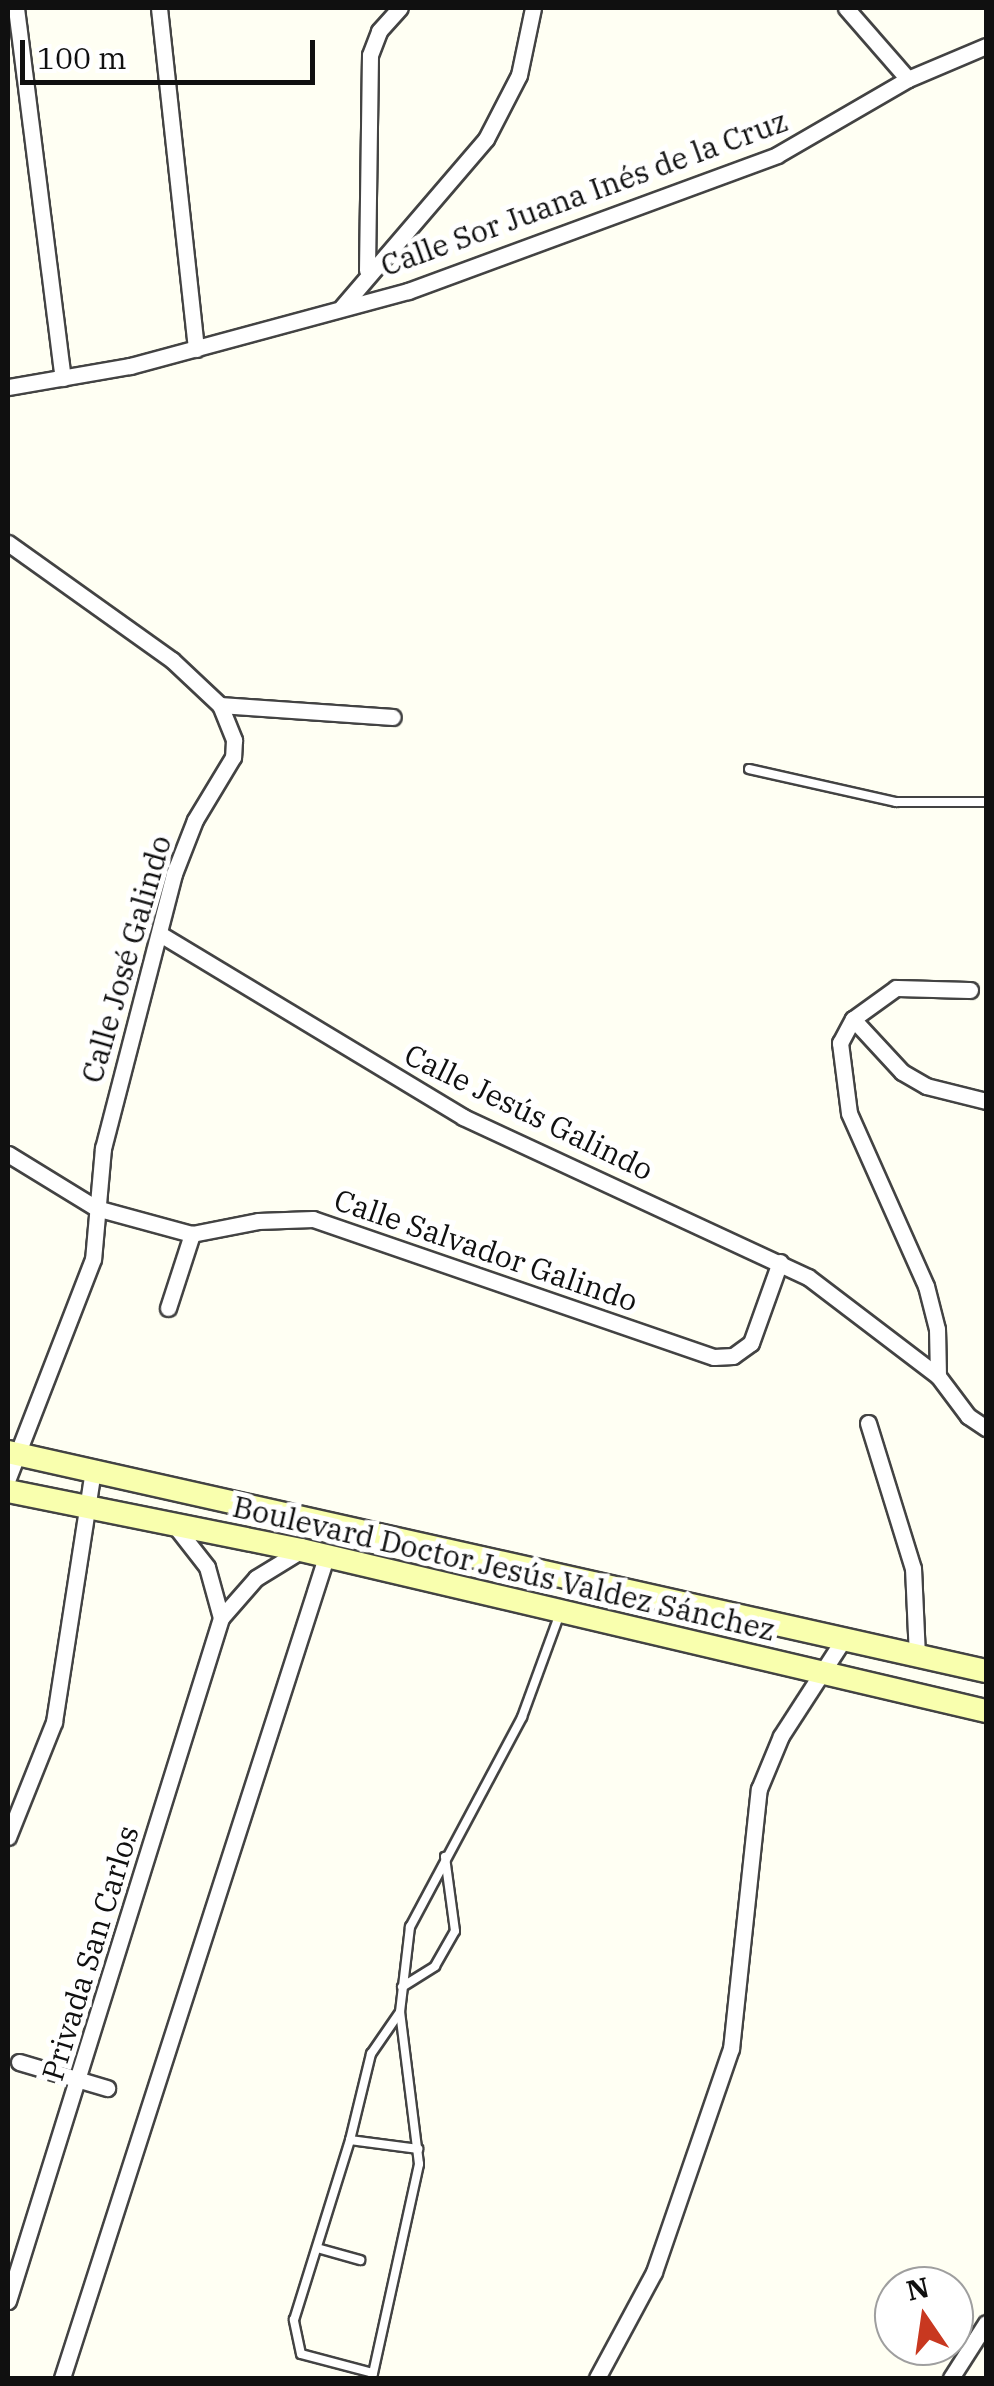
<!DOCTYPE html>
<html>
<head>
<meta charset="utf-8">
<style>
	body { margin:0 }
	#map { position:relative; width:994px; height:2386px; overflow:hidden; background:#fffff3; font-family:"IBM Plex Serif",serif }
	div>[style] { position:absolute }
	.roads { filter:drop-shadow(2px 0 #434343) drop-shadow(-2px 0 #434343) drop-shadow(0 2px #434343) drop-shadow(0 -2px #434343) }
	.lane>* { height:8px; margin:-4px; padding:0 4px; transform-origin:4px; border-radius:4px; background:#fff }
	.street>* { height:15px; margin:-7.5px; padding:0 7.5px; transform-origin:7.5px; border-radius:7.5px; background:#fff }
	.secondary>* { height:22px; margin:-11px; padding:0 11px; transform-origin:11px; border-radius:11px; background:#f9ffae }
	span { translate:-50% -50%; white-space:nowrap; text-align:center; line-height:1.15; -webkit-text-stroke:10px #fff; paint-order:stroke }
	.street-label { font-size:30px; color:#101010 }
	.frame { position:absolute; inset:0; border:10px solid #101010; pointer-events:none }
	.north { position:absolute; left:874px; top:2266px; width:100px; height:100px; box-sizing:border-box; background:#fff; border:2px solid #9f9f9f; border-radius:50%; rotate:347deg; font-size:28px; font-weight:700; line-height:40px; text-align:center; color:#101010 }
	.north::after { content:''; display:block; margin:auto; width:35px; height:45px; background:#c83820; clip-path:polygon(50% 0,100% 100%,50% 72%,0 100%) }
	.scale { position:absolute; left:20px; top:40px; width:295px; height:45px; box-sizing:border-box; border:5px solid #101010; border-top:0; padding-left:12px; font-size:30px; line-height:35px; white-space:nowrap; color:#101010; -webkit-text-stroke:8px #fff; paint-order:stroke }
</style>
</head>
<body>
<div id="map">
	<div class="roads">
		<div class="lane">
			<div style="left:749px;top:769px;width:151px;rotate:12.7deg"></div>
			<div style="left:896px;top:802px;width:90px"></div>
			<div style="left:402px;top:1987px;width:39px;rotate:-32deg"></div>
			<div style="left:435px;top:1966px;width:40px;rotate:-60.3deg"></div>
			<div style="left:455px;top:1931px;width:75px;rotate:-97.7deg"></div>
			<div style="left:350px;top:2140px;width:89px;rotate:-76.3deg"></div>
			<div style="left:371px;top:2054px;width:51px;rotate:-55.4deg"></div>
			<div style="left:317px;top:2248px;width:45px;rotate:15.6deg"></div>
			<div style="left:373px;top:2373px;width:74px;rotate:-165.2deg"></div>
			<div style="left:301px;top:2354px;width:35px;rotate:-102deg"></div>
			<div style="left:294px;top:2320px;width:189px;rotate:-72.7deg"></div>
			<div style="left:350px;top:2140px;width:69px;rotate:7.5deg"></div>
			<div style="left:372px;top:2378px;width:219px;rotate:-77.6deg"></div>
			<div style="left:419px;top:2164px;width:153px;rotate:-97.1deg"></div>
			<div style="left:400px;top:2012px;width:86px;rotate:-83.3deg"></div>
			<div style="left:410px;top:1927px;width:238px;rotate:-61.9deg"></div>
			<div style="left:522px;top:1717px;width:111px;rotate:-69.9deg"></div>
		</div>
		<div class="street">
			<div style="left:16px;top:8px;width:373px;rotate:82.8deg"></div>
			<div style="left:159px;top:8px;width:343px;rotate:83.8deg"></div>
			<div style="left:846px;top:8px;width:94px;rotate:48.9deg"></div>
			<div style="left:367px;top:270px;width:215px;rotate:-89.2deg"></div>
			<div style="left:370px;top:55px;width:26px;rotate:-69deg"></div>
			<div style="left:379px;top:31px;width:31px;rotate:-48deg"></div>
			<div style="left:342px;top:307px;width:221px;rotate:-49.4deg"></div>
			<div style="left:486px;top:139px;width:72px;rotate:-62.7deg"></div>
			<div style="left:519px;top:75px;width:68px;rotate:-78.2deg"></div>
			<div style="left:8px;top:387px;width:124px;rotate:-9.8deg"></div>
			<div style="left:130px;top:366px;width:288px;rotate:-15.1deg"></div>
			<div style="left:408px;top:291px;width:393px;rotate:-20.2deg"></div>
			<div style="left:777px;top:155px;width:151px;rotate:-30.1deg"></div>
			<div style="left:908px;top:79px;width:85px;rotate:-22.9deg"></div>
			<div style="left:8px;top:543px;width:201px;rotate:35.5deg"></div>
			<div style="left:172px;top:660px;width:66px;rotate:43.2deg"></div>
			<div style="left:220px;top:705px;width:38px;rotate:68deg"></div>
			<div style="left:234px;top:740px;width:17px;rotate:93deg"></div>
			<div style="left:233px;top:757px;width:74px;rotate:121.1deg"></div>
			<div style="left:195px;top:820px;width:58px;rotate:111.3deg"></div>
			<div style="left:174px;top:874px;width:283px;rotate:104.5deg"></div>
			<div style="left:103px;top:1148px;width:111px;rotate:95.1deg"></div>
			<div style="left:93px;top:1259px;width:235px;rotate:111.2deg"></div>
			<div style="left:220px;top:705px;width:173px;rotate:4deg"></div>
			<div style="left:160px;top:934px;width:354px;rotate:31.1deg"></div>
			<div style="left:463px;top:1117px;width:380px;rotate:24.9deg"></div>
			<div style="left:808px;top:1277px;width:163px;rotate:37.3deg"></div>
			<div style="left:938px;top:1376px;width:50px;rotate:53.1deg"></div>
			<div style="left:968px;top:1416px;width:22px;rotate:34deg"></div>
			<div style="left:853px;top:1019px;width:72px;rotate:47.2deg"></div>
			<div style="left:902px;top:1072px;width:28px;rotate:30deg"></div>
			<div style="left:926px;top:1086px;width:62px;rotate:14deg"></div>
			<div style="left:8px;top:1154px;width:103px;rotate:31.5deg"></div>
			<div style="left:96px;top:1208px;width:99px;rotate:15.2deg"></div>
			<div style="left:192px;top:1234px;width:67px;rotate:-11.1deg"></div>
			<div style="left:258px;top:1221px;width:55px;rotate:-2.1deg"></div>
			<div style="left:313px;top:1219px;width:424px;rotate:19deg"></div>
			<div style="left:714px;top:1357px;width:19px;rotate:-3deg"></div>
			<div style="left:733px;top:1356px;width:22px;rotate:-36deg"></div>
			<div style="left:751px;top:1343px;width:86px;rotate:-70.3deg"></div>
			<div style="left:168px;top:1308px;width:78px;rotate:-72deg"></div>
			<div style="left:938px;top:1376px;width:47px;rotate:-91.2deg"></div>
			<div style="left:937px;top:1329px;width:44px;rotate:-104.3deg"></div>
			<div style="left:926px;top:1286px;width:189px;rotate:-114deg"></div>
			<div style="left:849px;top:1113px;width:71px;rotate:-97.3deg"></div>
			<div style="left:840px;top:1043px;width:27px;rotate:-62deg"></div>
			<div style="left:853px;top:1019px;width:53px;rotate:-35.8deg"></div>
			<div style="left:896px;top:988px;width:74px;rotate:1.5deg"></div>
			<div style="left:868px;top:1423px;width:152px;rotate:72.8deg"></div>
			<div style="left:913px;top:1568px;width:87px;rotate:87.4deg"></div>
			<div style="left:175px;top:1526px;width:52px;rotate:52deg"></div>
			<div style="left:207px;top:1567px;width:53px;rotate:74.6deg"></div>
			<div style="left:8px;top:1837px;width:124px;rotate:-68.2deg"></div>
			<div style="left:54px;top:1722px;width:256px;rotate:-81.2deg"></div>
			<div style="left:19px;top:2062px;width:92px;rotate:16.5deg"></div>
			<div style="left:8px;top:2301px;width:715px;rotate:-72.68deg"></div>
			<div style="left:221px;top:1618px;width:53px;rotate:-48.8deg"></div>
			<div style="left:256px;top:1578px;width:52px;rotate:-31.5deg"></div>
			<div style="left:62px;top:2378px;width:862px;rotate:-72.17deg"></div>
			<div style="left:597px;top:2378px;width:120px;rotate:-61.7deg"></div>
			<div style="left:654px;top:2272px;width:236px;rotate:-71deg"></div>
			<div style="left:731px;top:2049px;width:262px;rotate:-83.9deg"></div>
			<div style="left:759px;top:1789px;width:57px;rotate:-67.5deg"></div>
			<div style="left:781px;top:1736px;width:118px;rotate:-57.1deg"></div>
			<div style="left:951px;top:2378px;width:65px;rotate:-57.5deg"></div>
		</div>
		<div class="secondary">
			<div style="left:8px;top:1452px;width:1002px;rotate:12.62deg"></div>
			<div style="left:8px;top:1491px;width:299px;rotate:11.4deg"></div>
			<div style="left:301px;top:1550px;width:704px;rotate:13.23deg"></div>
		</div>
	</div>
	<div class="street-label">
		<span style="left:584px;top:193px;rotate:-20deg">Calle Sor Juana Inés de la Cruz</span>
		<span style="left:126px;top:959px;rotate:-74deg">Calle José Galindo</span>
		<span style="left:529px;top:1112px;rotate:26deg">Calle Jesús Galindo</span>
		<span style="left:486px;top:1250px;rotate:19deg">Calle Salvador Galindo</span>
		<span style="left:504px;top:1568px;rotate:13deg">Boulevard Doctor Jesús Valdez Sánchez</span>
		<span style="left:90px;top:1953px;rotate:-73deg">Privada San Carlos</span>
	</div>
	<div class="frame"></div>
	<div class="north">N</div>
	<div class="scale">100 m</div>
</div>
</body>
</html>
